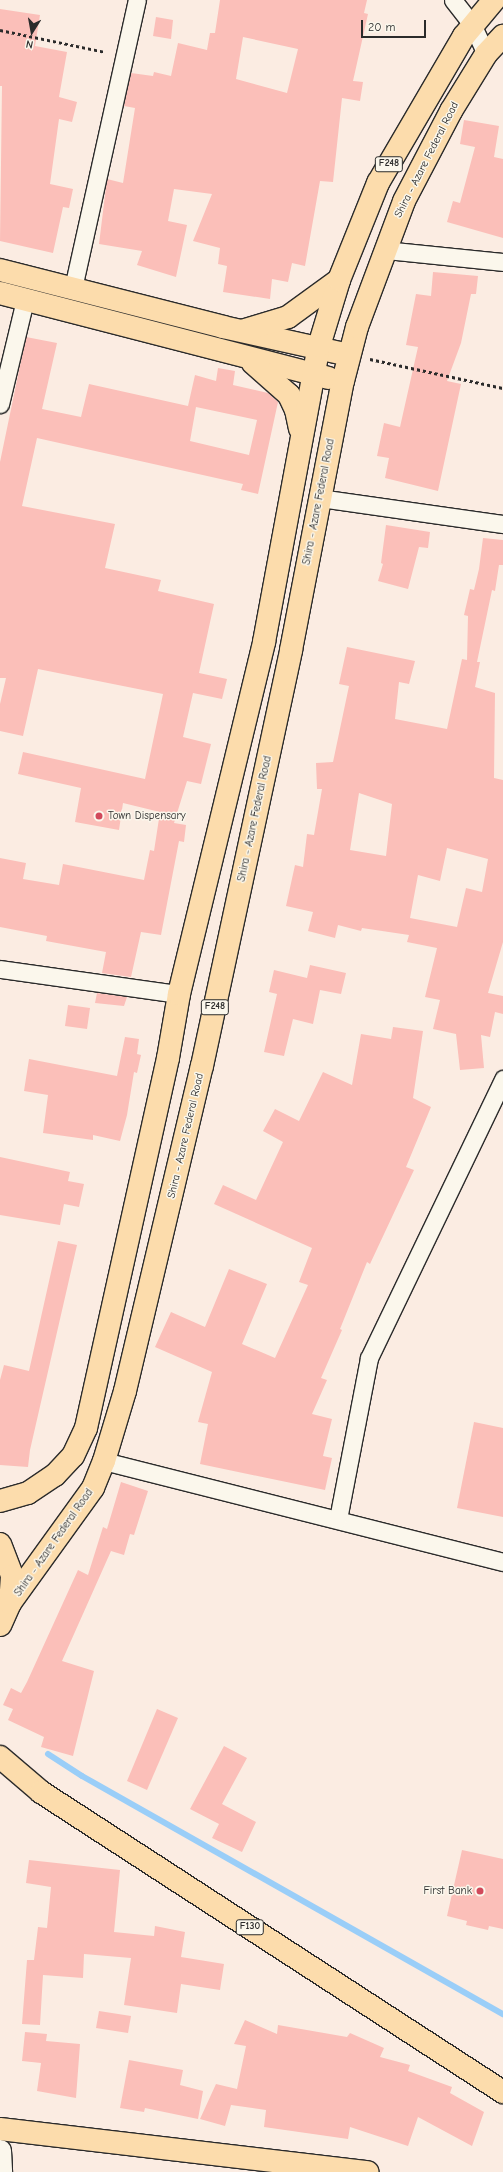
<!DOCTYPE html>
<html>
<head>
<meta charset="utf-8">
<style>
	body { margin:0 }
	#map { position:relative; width:503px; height:2172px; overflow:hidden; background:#fbece2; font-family:"Comic Neue",sans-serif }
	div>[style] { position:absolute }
	.stream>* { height:6px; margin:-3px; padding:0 3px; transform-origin:3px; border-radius:3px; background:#9acef8 }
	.building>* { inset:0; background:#fbbfb9 }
	.path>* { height:2.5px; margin-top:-1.25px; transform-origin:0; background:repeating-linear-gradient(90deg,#2b2b2b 0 3px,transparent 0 6px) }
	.roads { filter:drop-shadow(1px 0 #2b2b2b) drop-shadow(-1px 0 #2b2b2b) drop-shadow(0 1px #2b2b2b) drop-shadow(0 -1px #2b2b2b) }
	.minor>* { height:17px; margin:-8.5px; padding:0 8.5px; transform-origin:8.5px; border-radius:8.5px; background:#fbf7ec }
	.tertiary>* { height:21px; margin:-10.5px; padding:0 10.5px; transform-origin:10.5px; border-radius:10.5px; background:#fbf7ec }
	.primary>* { height:22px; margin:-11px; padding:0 11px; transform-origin:11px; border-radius:11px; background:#fcdcac }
	.dots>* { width:11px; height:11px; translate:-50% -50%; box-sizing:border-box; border:2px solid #fbf7ec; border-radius:50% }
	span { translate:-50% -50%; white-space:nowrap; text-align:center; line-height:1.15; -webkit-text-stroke:3px #fbf7ec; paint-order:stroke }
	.shield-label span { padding:1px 3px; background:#fbf7ec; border:1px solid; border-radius:3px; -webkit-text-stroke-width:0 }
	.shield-label { font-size:10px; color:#2b2b2b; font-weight:700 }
	.street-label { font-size:11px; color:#2b2b2b }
	.poi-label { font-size:11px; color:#2b2b2b }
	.left { translate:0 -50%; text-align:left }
	.right { translate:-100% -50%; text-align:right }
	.north { position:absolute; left:12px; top:12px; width:40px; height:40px; -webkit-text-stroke:3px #fbf7ec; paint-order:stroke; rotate:191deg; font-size:11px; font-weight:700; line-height:16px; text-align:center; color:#2b2b2b }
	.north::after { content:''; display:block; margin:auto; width:14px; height:18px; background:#2b2b2b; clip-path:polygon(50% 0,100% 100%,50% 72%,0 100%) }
	.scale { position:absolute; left:361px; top:20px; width:65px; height:18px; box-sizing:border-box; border:2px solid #2b2b2b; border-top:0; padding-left:5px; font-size:12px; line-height:14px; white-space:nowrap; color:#2b2b2b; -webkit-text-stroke:3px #fbf7ec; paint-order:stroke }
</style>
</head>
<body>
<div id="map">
	<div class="stream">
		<div style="left:48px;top:1754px;width:40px;rotate:32.9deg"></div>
		<div style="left:82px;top:1776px;width:484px;rotate:29.5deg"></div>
	</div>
	<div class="building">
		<div style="clip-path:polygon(evenodd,220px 0,367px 0,364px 13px,368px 14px,353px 81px,363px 82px,360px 101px,342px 98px,333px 182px,320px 181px,305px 266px,292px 263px,288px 282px,272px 279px,270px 299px,223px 292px,227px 266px,218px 264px,220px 248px,193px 241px,212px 194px,174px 189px,168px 221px,187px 225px,176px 277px,137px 265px,142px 251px,99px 244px,107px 179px,123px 183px,135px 108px,124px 106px,131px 73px,153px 76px,154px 72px,171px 76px,178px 43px,207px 50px,210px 33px,215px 33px,220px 0,243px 37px,298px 49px,287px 93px,236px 79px,243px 37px)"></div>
		<div style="clip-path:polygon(0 9px,40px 15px,35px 46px,67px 52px,59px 97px,77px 102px,72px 122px,59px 119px,50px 184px,73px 189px,69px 208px,63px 207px,53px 253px,0 241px,2px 86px,0 86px)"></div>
		<div style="clip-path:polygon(156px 17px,173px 20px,171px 39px,153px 36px)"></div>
		<div style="clip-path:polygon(464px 120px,499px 126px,494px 157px,503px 159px,503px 238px,447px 222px,453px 201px,460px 203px,475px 147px,460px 144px)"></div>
		<div style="clip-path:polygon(433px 272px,478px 276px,476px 294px,471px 294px,461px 343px,447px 381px,461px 384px,438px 491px,385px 478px,389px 458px,377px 456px,384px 423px,400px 427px,418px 347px,406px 345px,416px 294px,431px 296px)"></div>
		<div style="clip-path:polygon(evenodd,26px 337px,57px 343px,42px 409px,81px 417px,89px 384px,188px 406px,195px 375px,216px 381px,218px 368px,235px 371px,233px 385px,268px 393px,278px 402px,258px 494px,241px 490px,243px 484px,37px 438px,22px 506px,115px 524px,105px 568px,161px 580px,158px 591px,214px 604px,199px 673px,227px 679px,222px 699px,193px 693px,183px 737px,211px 744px,201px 784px,187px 781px,174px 823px,186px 825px,184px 842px,179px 841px,161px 935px,141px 932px,131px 977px,102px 973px,106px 952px,46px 941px,47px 936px,0 927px,0 858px,26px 863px,23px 879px,59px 885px,63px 864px,144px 880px,150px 850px,154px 851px,160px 812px,123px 803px,119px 830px,75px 822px,81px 788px,18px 774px,23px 752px,145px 779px,163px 694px,38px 669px,23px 736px,0 731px,0 704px,6px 678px,0 678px,0 462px,26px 337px,196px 407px,257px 420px,249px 455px,190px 441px,196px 407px)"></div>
		<div style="clip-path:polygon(386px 525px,430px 532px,428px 548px,419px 547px,408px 589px,378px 581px,383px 564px,381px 563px)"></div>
		<div style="clip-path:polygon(evenodd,483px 538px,503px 540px,503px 565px,499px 565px,495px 591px,492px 590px,477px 662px,480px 662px,475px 687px,495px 693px,494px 778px,503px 780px,503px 942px,488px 993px,503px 996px,503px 1014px,495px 1012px,490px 1037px,481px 1035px,484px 1068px,460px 1070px,456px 1034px,433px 1029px,440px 1000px,425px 997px,437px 948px,407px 942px,409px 935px,362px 928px,361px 931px,338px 925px,335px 938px,308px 931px,313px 912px,286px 906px,295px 865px,303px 867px,307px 834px,314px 835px,322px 789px,317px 789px,316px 763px,333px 762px,349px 686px,339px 684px,347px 647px,415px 661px,409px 684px,399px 682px,395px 719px,447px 729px,462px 659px,467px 660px,468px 616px,464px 615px,470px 589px,474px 590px,479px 569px,483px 538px,359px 793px,392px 804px,386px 856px,350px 850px,359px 793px,483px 538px,447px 848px,488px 859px,482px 892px,466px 888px,457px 927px,410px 918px,418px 875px,440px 881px,447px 848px)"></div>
		<div style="clip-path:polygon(310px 965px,346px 973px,341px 994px,320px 990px,313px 1024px,293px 1019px,284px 1056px,264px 1052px,277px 994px,269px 992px,274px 970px,307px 978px)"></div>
		<div style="clip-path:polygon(97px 993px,127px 997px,124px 1006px,95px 1003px)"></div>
		<div style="clip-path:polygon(68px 1005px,90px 1008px,87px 1029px,65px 1026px)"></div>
		<div style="clip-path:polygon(393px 1027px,423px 1031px,413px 1098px,431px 1107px,406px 1167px,414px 1170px,370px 1264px,367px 1262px,340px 1329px,342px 1330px,321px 1378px,327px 1380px,312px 1414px,332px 1419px,323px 1456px,332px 1458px,325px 1490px,200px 1464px,208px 1424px,198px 1422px,212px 1372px,155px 1347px,171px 1312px,205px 1327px,229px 1269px,267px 1284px,242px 1344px,275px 1358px,308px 1285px,299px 1282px,312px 1248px,214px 1204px,223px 1185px,256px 1200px,283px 1142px,263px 1131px,275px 1109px,299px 1121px,323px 1072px,352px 1085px,361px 1034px,391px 1039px)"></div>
		<div style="clip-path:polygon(125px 1037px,139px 1039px,137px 1054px,141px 1055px,137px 1073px,134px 1072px,127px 1115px,120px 1141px,93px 1135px,93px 1140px,43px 1133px,48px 1095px,24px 1091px,29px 1059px,117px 1076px)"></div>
		<div style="clip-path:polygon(0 1157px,70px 1172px,68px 1181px,84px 1184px,79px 1207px,64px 1204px,60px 1225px,0 1215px)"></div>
		<div style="clip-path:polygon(58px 1241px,77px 1245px,30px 1450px,28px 1467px,0 1465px,0 1380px,4px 1365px,29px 1371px)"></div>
		<div style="clip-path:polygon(474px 1422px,503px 1428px,503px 1517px,457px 1508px)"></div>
		<div style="clip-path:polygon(121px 1482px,148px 1491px,134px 1535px,130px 1534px,124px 1555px,111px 1551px,62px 1661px,94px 1671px,73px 1756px,41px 1747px,44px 1737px,8px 1720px,13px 1709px,3px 1705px,11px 1688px,21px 1693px,27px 1682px,78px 1570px,88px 1575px,103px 1527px,107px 1529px)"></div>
		<div style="clip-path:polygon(157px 1709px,178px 1718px,147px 1790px,127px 1781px)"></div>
		<div style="clip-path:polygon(224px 1746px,247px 1758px,222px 1804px,256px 1822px,242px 1852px,212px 1838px,219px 1824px,190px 1809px)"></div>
		<div style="clip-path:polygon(462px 1850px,503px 1859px,503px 1929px,489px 1926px,488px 1930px,466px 1925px,467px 1921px,447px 1916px)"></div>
		<div style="clip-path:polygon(29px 1860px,120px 1870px,114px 1932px,154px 1936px,155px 1926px,185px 1932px,181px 1957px,224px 1964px,220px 1990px,181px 1984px,177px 2013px,124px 2005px,131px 1958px,84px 1954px,83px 1978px,43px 1975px,40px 2025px,22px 2024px,27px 1960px,34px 1960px,38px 1927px,47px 1928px,51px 1887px,26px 1883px)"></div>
		<div style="clip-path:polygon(99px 2011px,131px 2016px,128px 2033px,96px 2028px)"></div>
		<div style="clip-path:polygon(245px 2020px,277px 2034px,278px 2025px,347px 2037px,350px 2033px,384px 2048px,380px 2057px,410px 2065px,408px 2071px,452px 2087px,450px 2093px,484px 2112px,472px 2146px,418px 2117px,408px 2146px,350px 2127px,348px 2139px,264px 2127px,266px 2110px,231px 2105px,225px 2126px,200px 2119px,216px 2084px,237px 2089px,246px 2046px,234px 2044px)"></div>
		<div style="clip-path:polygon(25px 2032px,47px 2034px,46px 2041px,80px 2044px,76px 2098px,37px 2091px,41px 2063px,22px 2061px)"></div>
		<div style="clip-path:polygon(129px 2060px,183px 2070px,180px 2085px,203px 2091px,198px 2119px,145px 2108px,144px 2112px,120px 2108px)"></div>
	</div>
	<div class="path">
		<div style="left:0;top:30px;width:107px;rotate:11.8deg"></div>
		<div style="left:370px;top:359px;width:136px;rotate:12.3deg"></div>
	</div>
	<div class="roads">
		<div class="minor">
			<div style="left:453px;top:0;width:31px;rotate:52deg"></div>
			<div style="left:472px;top:24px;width:33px;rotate:65deg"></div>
			<div style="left:385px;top:250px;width:119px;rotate:5.8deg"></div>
			<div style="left:73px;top:288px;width:295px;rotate:-77.5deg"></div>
			<div style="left:0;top:404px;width:107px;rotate:-76.5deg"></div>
			<div style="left:320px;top:498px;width:185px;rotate:8.1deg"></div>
			<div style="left:0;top:969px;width:181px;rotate:8deg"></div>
			<div style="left:104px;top:1461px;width:412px;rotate:14.2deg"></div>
			<div style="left:338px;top:1519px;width:164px;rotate:-79.1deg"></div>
			<div style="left:369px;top:1358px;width:310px;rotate:-64.3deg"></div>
		</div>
		<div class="tertiary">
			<div style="left:0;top:2150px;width:22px;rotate:87deg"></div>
		</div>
		<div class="primary">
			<div style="left:0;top:270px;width:230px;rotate:14.3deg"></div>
			<div style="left:223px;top:327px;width:129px;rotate:12.5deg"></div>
			<div style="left:0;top:293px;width:339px;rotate:14.5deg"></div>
			<div style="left:245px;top:330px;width:45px;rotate:-16.8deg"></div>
			<div style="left:288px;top:317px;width:63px;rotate:-36deg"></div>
			<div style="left:253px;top:363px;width:48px;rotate:41.6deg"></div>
			<div style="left:289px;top:395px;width:17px;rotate:65deg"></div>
			<div style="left:296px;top:410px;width:19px;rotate:78deg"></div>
			<div style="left:0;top:1501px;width:29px;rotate:-16deg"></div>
			<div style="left:28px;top:1493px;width:32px;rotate:-34deg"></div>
			<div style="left:55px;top:1475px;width:26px;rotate:-47deg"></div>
			<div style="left:73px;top:1456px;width:31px;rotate:-65deg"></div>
			<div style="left:86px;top:1428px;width:379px;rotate:-77.5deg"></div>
			<div style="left:168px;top:1058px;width:65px;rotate:-80.2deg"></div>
			<div style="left:179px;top:994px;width:362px;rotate:-76.4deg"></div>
			<div style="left:264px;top:642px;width:301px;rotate:-79.5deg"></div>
			<div style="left:319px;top:346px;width:69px;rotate:-73.1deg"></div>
			<div style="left:339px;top:280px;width:105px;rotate:-68.1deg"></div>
			<div style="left:378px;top:183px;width:170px;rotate:-59.7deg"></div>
			<div style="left:464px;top:36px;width:47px;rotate:-50.2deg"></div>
			<div style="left:0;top:1544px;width:34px;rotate:69deg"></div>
			<div style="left:12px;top:1576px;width:27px;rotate:94deg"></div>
			<div style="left:10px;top:1603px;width:24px;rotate:114deg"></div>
			<div style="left:10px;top:1603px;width:142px;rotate:-54.2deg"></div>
			<div style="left:93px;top:1488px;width:29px;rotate:-68deg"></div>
			<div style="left:104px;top:1461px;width:73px;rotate:-73.3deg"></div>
			<div style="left:125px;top:1391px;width:334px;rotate:-76.7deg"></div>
			<div style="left:202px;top:1066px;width:425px;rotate:-77.9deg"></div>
			<div style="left:291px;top:650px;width:274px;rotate:-79.1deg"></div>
			<div style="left:343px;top:381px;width:56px;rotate:-75.5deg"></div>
			<div style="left:357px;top:327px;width:134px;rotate:-69.5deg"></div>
			<div style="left:404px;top:201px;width:102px;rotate:-62.4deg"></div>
			<div style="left:451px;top:111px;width:67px;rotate:-58.4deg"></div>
			<div style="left:486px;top:54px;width:25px;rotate:-47deg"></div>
			<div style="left:0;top:1757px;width:54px;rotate:40.5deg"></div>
			<div style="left:41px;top:1792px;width:551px;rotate:33deg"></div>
			<div style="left:0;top:2129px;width:370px;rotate:6.7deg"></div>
		</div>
	</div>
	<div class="dots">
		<div style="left:99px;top:816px;background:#d1495b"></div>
		<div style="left:480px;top:1891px;background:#d1495b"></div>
	</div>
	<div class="shield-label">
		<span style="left:389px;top:164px">F248</span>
		<span style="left:215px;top:1007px">F248</span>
		<span style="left:250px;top:1927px">F130</span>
	</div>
	<div class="street-label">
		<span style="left:427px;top:160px;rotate:-63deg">Shira - Azare Federal Road</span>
		<span style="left:319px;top:502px;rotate:-79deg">Shira - Azare Federal Road</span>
		<span style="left:255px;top:819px;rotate:-78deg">Shira - Azare Federal Road</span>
		<span style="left:186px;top:1136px;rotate:-77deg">Shira - Azare Federal Road</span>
		<span style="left:54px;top:1543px;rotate:-55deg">Shira - Azare Federal Road</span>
	</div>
	<div class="poi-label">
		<span class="left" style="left:108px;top:816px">Town Dispensary</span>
		<span class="right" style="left:472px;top:1891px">First Bank</span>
	</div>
	<div class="north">N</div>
	<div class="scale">20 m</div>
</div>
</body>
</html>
